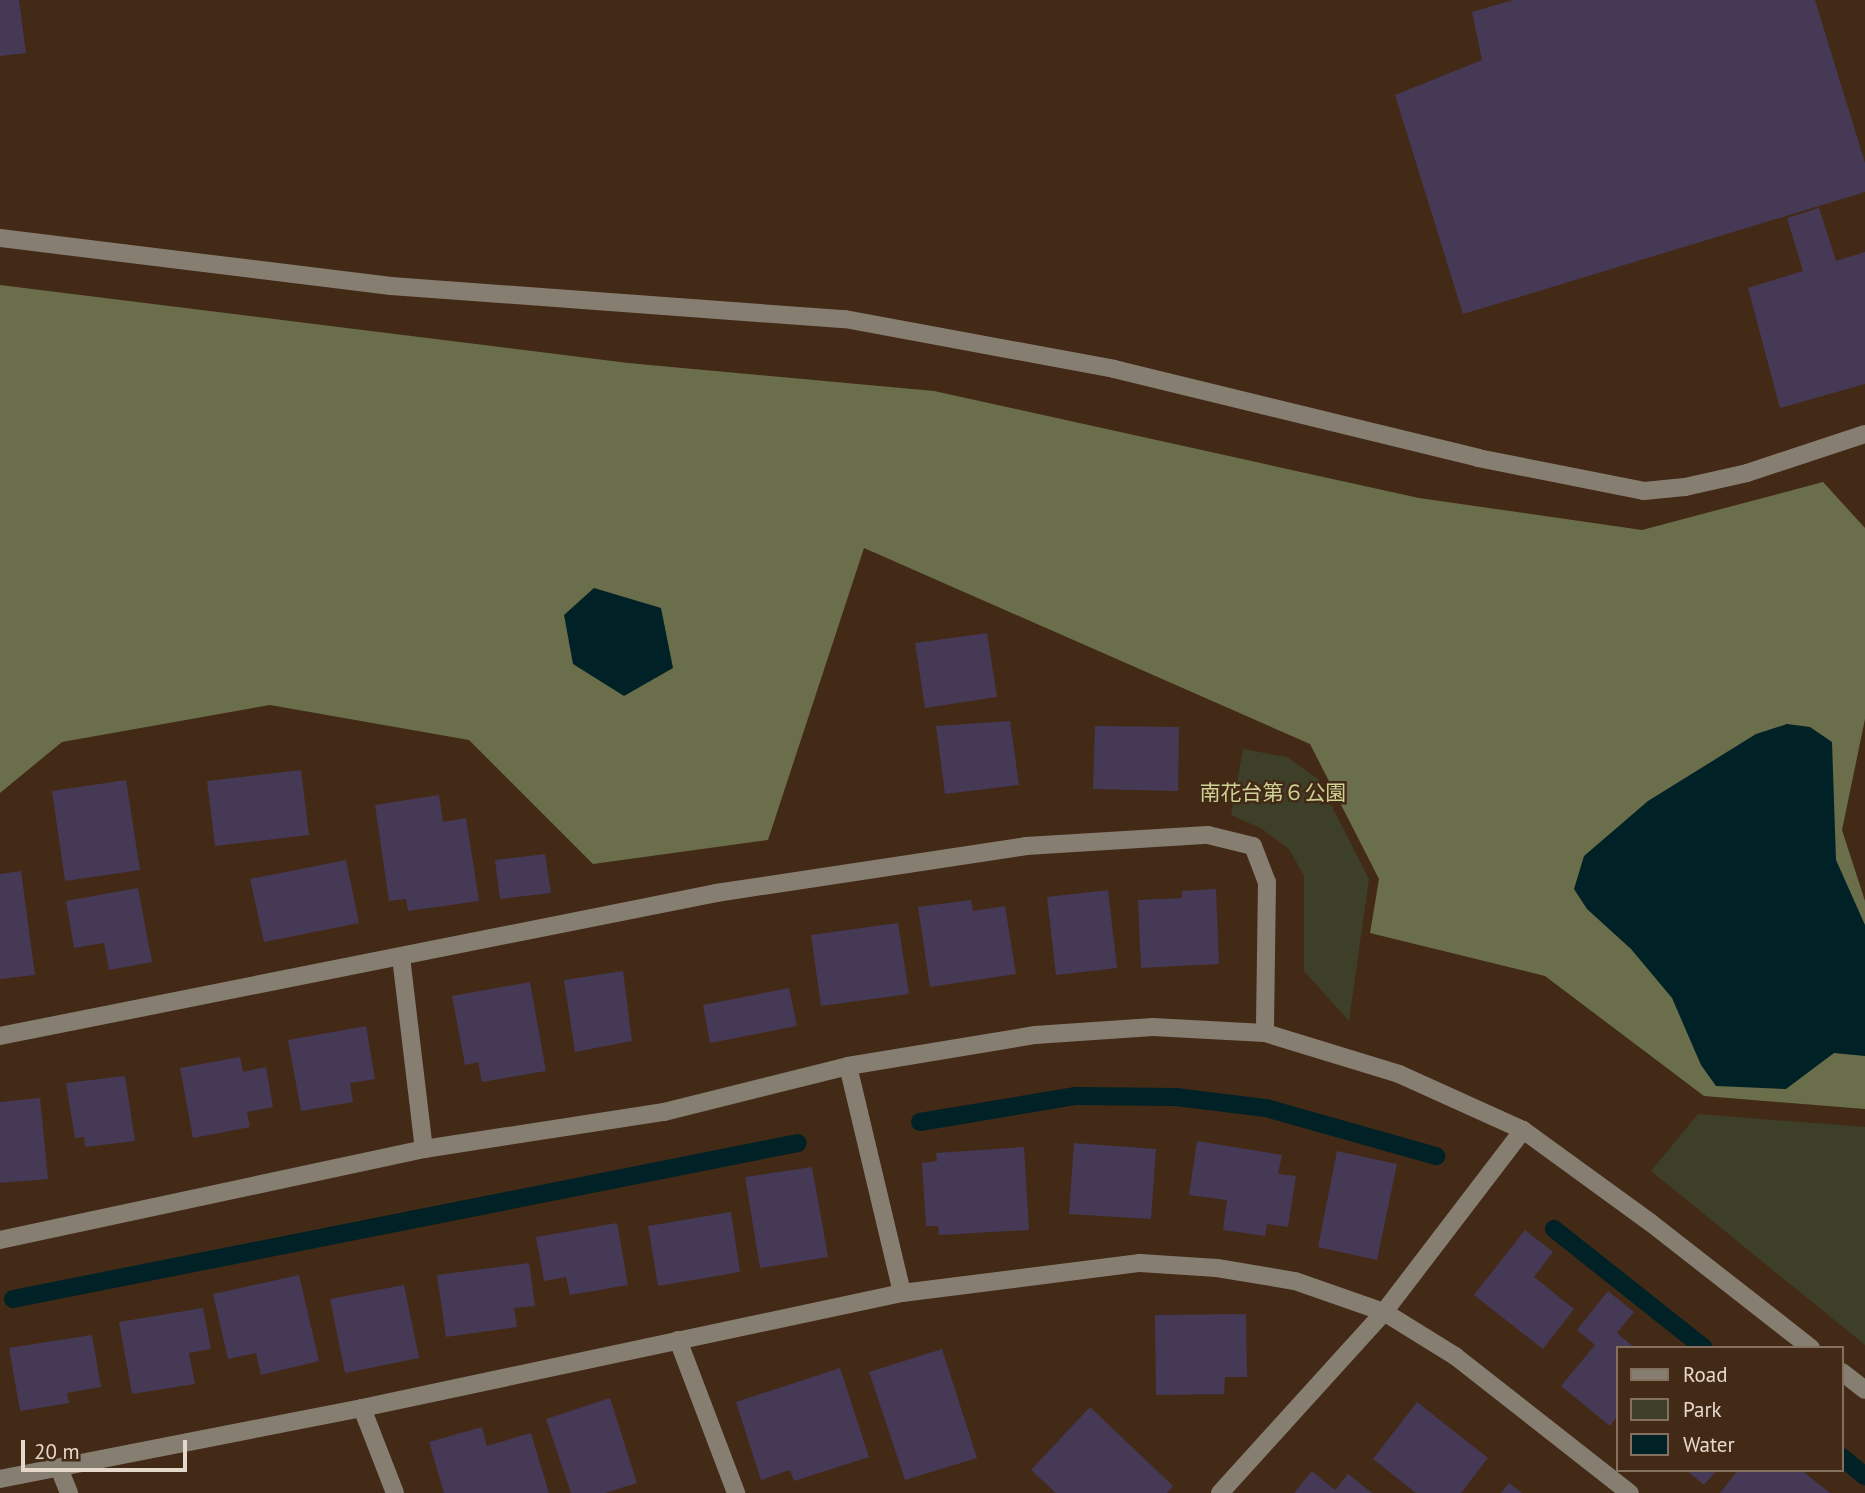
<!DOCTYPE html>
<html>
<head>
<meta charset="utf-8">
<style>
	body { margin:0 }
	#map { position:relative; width:1865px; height:1493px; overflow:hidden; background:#422a17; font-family:"PT Sans","Noto Sans JP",sans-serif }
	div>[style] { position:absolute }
	.green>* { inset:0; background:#3d3f29 }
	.forest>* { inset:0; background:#6b6e4b }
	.water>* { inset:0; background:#002125 }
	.stream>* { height:18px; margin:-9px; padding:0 9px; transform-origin:9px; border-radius:9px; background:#002125 }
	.building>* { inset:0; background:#453956 }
	.minor>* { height:18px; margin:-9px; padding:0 9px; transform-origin:9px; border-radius:9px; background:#877e72 }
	span { translate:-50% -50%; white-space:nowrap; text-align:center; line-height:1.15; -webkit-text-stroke:5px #422a17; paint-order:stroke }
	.park-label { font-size:21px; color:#ced395 }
	.legend { position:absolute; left:1616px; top:1346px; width:228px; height:126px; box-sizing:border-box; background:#422a17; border:2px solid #84705f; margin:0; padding:9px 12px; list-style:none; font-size:21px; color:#e7d8cc }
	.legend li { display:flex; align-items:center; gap:14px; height:35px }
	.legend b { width:35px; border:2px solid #84705f }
	.scale { position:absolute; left:21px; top:1440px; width:166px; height:32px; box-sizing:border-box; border:4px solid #e7d8cc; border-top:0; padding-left:9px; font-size:21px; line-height:24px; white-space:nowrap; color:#e7d8cc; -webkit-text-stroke:5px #422a17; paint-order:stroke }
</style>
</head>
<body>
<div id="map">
	<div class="green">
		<div style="clip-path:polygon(1243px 749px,1287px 757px,1318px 779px,1369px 879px,1349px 1021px,1304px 971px,1304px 876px,1289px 849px,1262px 829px,1231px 815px)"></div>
		<div style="clip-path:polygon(1698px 1114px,1865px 1127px,1865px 1345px,1651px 1171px)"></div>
	</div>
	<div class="forest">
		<div style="clip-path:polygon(0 285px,628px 363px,934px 391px,1419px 498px,1642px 530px,1823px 482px,1865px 528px,1865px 719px,1842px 830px,1865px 901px,1865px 1109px,1704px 1096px,1545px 976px,1370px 933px,1379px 879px,1310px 744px,864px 548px,768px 840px,593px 864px,469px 740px,270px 705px,62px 742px,0 793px)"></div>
	</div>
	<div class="water">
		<div style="clip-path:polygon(594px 588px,661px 608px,673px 668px,624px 696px,573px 664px,564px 615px)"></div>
		<div style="clip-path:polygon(1787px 724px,1810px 727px,1832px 742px,1836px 860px,1865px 925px,1865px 1056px,1834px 1053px,1786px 1089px,1716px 1086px,1701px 1065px,1672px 998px,1631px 949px,1587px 909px,1574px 889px,1584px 856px,1648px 801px,1756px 734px)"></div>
	</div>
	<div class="stream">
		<div style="left:920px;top:1122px;width:158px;rotate:-9.5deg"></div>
		<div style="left:1076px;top:1096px;width:100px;rotate:0.6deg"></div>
		<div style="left:1176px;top:1097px;width:91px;rotate:7deg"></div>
		<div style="left:1266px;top:1108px;width:177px;rotate:15.8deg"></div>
		<div style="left:1554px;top:1229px;width:191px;rotate:38.4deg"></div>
		<div style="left:13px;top:1299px;width:800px;rotate:-11.24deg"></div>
		<div style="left:1842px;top:1457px;width:30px;rotate:40deg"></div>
	</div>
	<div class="building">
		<div style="clip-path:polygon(0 0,19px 0,26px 53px,0 56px)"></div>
		<div style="clip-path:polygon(1513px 0,1815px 0,1865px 163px,1865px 192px,1463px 314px,1395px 95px,1482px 60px,1472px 12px)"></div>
		<div style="clip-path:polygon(1819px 208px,1836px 261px,1865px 252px,1865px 384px,1780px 408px,1748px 288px,1803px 271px,1787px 218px)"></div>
		<div style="clip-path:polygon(987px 633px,997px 697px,925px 708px,915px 643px)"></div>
		<div style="clip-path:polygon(1010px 721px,1019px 785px,945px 794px,936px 726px)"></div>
		<div style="clip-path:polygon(1095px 726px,1179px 727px,1178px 791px,1093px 789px)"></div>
		<div style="clip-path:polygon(301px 770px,309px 835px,215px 846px,207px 781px)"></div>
		<div style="clip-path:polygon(126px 780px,140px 870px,65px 881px,52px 791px)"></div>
		<div style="clip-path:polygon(439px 795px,443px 822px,466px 818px,479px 901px,408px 911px,406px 899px,389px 901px,375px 805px)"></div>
		<div style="clip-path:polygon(545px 854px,551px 893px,500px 899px,495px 860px)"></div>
		<div style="clip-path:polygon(346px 860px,359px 923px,264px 942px,250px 879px)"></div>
		<div style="clip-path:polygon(21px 871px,35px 975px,0 979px,0 874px)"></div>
		<div style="clip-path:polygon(138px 888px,152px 962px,109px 970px,104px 943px,74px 948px,66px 901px)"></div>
		<div style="clip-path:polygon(1216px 889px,1219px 964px,1141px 968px,1138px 900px,1182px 898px,1182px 891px)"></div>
		<div style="clip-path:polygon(1108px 890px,1117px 968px,1056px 975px,1047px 897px)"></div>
		<div style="clip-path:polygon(971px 900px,973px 911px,1005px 906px,1016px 974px,930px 987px,918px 907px)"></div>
		<div style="clip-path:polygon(898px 923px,909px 994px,821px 1006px,811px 935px)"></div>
		<div style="clip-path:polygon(623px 971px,632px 1041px,575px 1052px,564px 980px)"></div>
		<div style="clip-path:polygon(530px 982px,546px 1071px,482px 1082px,478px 1062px,465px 1065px,452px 996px)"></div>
		<div style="clip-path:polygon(789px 988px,797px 1026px,710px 1043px,703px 1005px)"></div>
		<div style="clip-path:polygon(366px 1026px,375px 1079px,350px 1083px,353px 1102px,301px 1111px,288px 1040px)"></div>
		<div style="clip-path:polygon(240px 1057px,243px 1072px,266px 1067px,273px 1107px,247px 1112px,250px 1127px,193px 1138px,180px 1068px)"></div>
		<div style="clip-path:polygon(125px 1076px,135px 1141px,85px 1147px,84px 1137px,75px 1138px,66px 1083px)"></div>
		<div style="clip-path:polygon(40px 1098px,48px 1179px,0 1183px,0 1102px)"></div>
		<div style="clip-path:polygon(1197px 1141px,1282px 1155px,1278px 1174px,1296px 1176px,1288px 1227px,1267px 1224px,1265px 1236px,1223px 1230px,1227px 1200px,1189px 1195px)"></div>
		<div style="clip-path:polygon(1074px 1143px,1156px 1149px,1151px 1219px,1069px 1214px)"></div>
		<div style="clip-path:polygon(1024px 1147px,1029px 1230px,939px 1235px,938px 1226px,926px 1226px,922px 1163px,937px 1161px,936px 1153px)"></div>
		<div style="clip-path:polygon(1337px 1151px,1397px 1164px,1377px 1260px,1318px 1247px)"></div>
		<div style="clip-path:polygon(812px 1167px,828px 1257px,760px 1268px,745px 1177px)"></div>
		<div style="clip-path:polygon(731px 1212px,740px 1272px,658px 1286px,648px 1226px)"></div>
		<div style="clip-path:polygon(617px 1223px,628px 1285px,570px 1295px,566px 1277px,544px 1281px,536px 1237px)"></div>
		<div style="clip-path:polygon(1525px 1230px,1553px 1252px,1534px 1277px,1574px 1309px,1543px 1349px,1474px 1295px)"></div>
		<div style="clip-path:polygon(529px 1263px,535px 1306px,514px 1308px,517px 1327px,446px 1337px,437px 1275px)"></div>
		<div style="clip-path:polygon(299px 1275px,319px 1361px,261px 1375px,256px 1353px,228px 1359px,213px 1294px)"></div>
		<div style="clip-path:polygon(404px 1285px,419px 1358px,345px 1373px,330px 1299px)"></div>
		<div style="clip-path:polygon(1608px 1291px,1634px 1312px,1617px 1333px,1635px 1348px,1618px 1348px,1618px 1415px,1610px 1426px,1561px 1386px,1595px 1345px,1577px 1330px)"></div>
		<div style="clip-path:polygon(203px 1308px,211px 1349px,189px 1353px,195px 1384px,132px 1394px,119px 1322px)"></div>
		<div style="clip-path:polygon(1246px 1314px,1247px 1377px,1225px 1377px,1224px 1394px,1156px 1395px,1155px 1315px)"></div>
		<div style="clip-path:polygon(92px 1335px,101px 1387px,67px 1393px,69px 1403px,20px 1411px,9px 1348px)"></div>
		<div style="clip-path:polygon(942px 1349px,977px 1458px,905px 1480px,869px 1372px)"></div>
		<div style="clip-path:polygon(840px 1368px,869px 1457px,794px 1481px,790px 1470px,761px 1480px,736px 1402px)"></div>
		<div style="clip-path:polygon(610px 1398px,637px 1483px,605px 1493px,571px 1493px,546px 1419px)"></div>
		<div style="clip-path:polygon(1417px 1402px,1488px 1458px,1461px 1493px,1416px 1493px,1373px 1459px)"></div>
		<div style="clip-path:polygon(1090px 1407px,1173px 1486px,1167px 1493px,1056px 1493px,1031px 1470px)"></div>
		<div style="clip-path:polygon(482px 1427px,487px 1446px,531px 1433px,549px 1493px,444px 1493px,429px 1442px)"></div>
		<div style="clip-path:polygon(1686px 1470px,1717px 1470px,1704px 1485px)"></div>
		<div style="clip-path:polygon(1738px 1470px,1801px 1470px,1830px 1493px,1720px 1493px)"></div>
		<div style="clip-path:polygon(1312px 1471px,1335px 1490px,1348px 1474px,1372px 1493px,1294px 1493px)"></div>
		<div style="clip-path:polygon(1509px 1483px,1522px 1493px,1501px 1493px)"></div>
	</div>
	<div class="minor">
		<div style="left:0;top:238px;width:394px;rotate:7deg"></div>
		<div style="left:391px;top:286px;width:455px;rotate:4.2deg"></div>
		<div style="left:845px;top:319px;width:274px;rotate:10.5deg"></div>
		<div style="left:1114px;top:369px;width:375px;rotate:13.7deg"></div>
		<div style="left:1478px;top:458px;width:169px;rotate:11.2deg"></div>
		<div style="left:1644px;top:491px;width:41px;rotate:-5.6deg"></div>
		<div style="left:1685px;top:487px;width:64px;rotate:-12.7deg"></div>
		<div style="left:1747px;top:473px;width:124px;rotate:-18.3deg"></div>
		<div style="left:401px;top:957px;width:193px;rotate:83.2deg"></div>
		<div style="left:0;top:1036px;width:730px;rotate:-11.29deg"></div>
		<div style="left:716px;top:893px;width:314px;rotate:-8.6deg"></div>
		<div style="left:1026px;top:846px;width:182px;rotate:-3.5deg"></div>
		<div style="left:1208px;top:835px;width:46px;rotate:13.7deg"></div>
		<div style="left:1253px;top:846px;width:39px;rotate:69deg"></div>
		<div style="left:1267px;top:882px;width:151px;rotate:90.8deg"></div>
		<div style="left:848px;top:1066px;width:233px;rotate:76.6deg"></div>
		<div style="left:0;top:1240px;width:434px;rotate:-12.1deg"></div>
		<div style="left:424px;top:1149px;width:243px;rotate:-8.8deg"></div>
		<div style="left:664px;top:1112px;width:190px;rotate:-14deg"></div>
		<div style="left:848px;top:1066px;width:190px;rotate:-9.4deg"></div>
		<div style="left:1035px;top:1035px;width:118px;rotate:-3.9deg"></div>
		<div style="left:1153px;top:1027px;width:112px;rotate:3.1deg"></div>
		<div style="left:1265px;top:1033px;width:140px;rotate:17deg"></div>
		<div style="left:1399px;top:1074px;width:136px;rotate:24.3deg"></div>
		<div style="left:1523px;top:1130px;width:158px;rotate:36deg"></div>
		<div style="left:1651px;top:1223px;width:203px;rotate:38deg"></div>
		<div style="left:678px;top:1340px;width:164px;rotate:69.2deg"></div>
		<div style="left:1842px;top:1372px;width:29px;rotate:38deg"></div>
		<div style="left:362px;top:1408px;width:91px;rotate:68.8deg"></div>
		<div style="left:59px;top:1468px;width:27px;rotate:68deg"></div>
		<div style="left:0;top:1479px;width:369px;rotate:-11.1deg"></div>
		<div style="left:362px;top:1408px;width:552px;rotate:-12.02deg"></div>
		<div style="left:902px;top:1293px;width:240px;rotate:-7.2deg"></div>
		<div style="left:1140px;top:1263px;width:77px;rotate:3.7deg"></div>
		<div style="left:1217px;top:1268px;width:79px;rotate:9.5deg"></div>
		<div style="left:1295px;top:1281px;width:94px;rotate:19.2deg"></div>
		<div style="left:1384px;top:1312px;width:84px;rotate:31.8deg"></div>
		<div style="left:1455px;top:1356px;width:222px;rotate:38.1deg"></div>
		<div style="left:1220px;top:1493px;width:244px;rotate:-47.8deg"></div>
		<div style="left:1384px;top:1312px;width:229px;rotate:-52.6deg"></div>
	</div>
	<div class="park-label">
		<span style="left:1273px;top:793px">南花台第６公園</span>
	</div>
	<ul class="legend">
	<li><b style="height:9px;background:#877e72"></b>Road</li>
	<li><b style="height:19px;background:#3d3f29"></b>Park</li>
	<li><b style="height:19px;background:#002125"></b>Water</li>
	</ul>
	<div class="scale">20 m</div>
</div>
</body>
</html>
